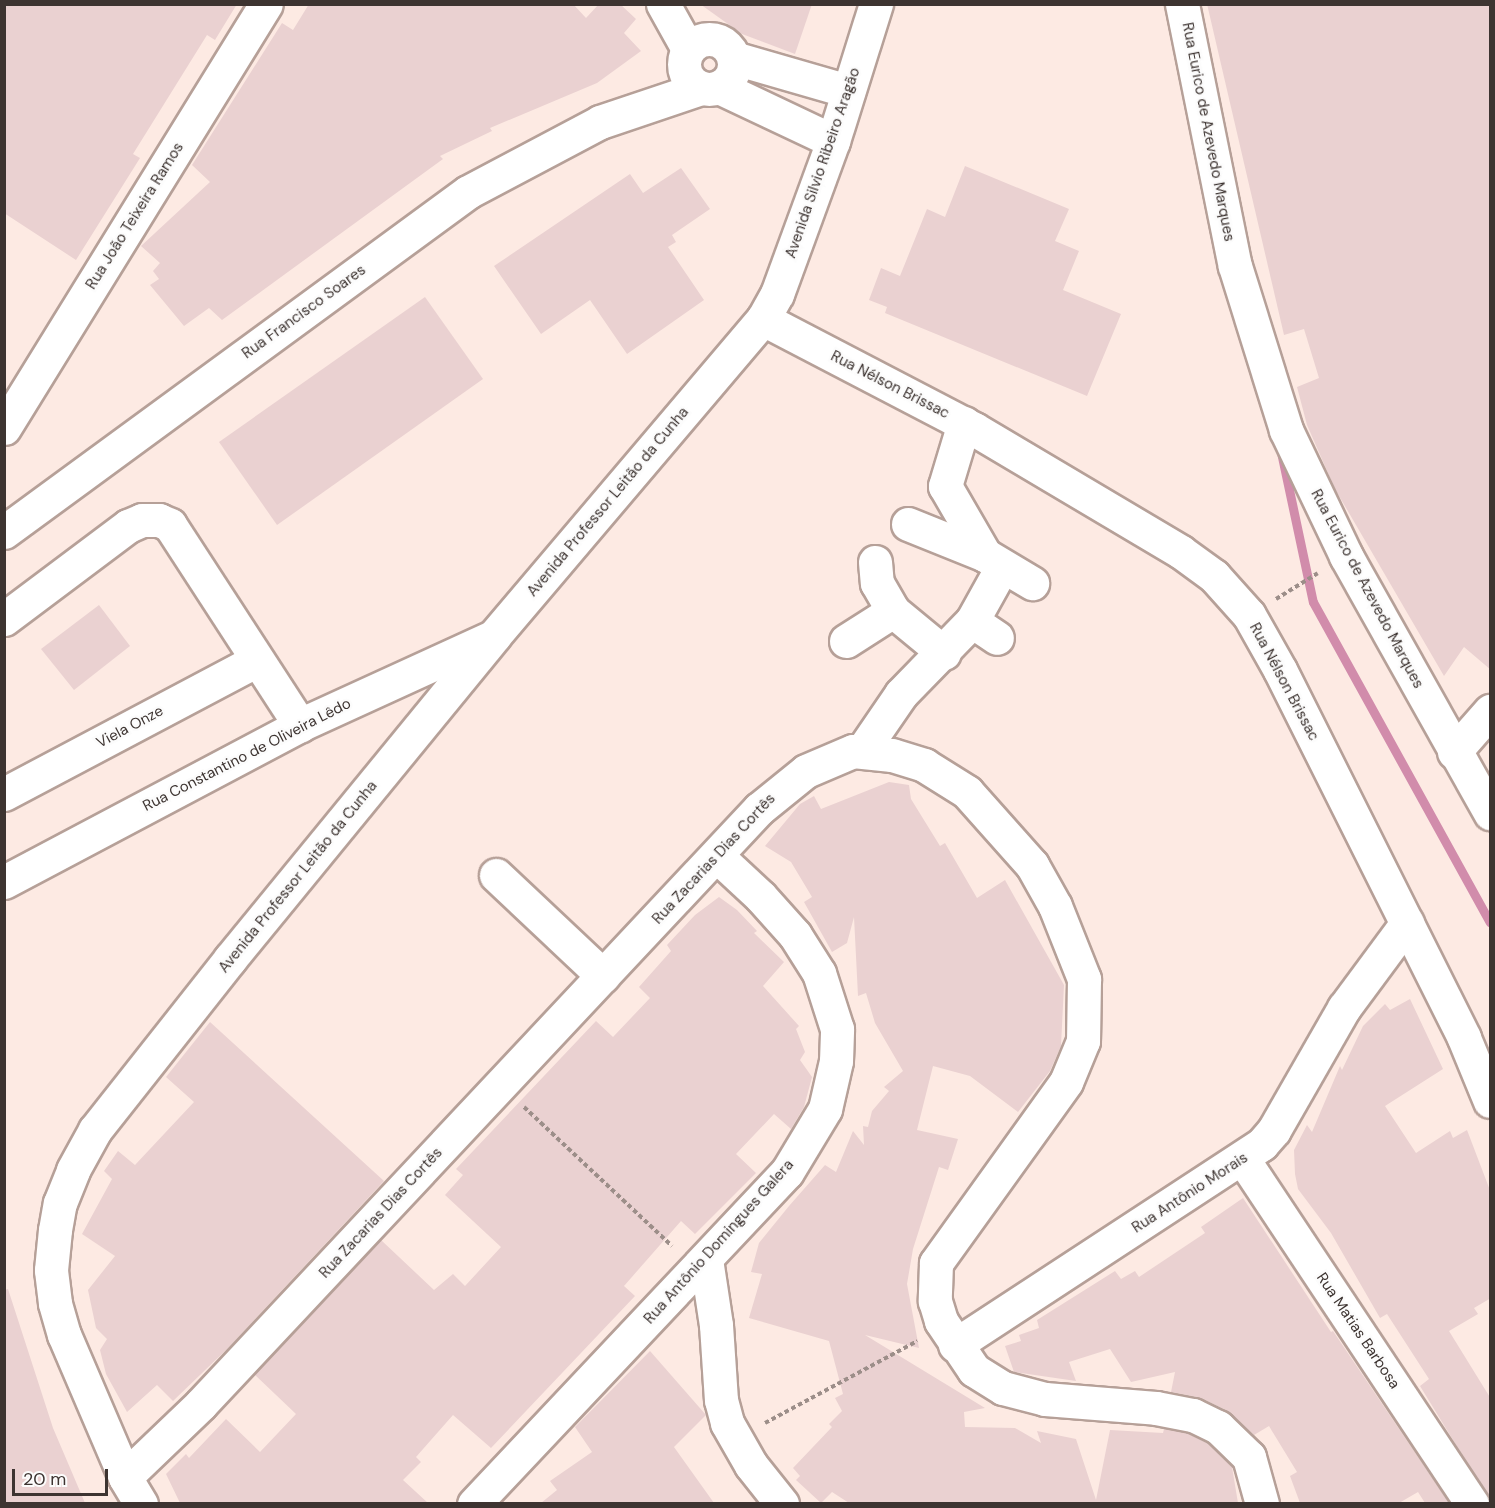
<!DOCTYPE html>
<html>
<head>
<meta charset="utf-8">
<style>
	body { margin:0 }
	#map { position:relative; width:1495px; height:1508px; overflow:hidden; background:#fdeae3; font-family:"DM Sans",sans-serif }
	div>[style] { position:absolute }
	.stream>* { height:9px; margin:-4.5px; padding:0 4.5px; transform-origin:4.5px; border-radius:4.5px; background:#d18cab }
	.building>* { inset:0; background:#ead1d1 }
	.path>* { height:4px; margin-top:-2px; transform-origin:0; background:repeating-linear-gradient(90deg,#9c8e89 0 4.5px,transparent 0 7.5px) }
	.roads { filter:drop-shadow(2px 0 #b6a098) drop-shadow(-2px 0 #b6a098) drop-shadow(0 2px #b6a098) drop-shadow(0 -2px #b6a098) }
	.minor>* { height:33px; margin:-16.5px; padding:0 16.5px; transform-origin:16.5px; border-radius:16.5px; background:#fff }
	.minor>.ring { margin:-16.5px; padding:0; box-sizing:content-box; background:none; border:33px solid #fff; border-radius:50% }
	span { translate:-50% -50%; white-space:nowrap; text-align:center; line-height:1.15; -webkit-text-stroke:5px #fcfcfc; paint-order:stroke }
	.street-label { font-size:15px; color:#3d3431 }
	.frame { position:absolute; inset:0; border:6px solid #3d3431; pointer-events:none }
	.scale { position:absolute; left:12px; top:1469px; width:96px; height:27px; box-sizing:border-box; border:3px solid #3d3431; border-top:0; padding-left:8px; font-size:18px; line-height:21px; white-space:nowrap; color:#3d3431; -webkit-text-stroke:4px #fcfcfc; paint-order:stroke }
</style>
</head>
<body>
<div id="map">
	<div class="stream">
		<div style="left:1281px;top:452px;width:153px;rotate:78deg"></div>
		<div style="left:1313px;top:602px;width:366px;rotate:61.1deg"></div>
	</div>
	<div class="building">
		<div style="clip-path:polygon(4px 4px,237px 4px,215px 40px,207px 35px,133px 154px,140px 158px,76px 260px,4px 213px)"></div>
		<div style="clip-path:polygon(309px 4px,573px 4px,586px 18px,599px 4px,620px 4px,636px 19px,624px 33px,641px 51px,597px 83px,490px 128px,492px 131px,440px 156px,443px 159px,222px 320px,209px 308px,184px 326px,150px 285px,159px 279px,153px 271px,160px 263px,141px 246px,210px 182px,192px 165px,282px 23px,293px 30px)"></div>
		<div style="clip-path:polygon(700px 4px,812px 4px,795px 54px,742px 34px)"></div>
		<div style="clip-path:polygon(1207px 4px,1491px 4px,1491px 670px,1464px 647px,1444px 676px,1335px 489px,1307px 425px,1297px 387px,1319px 378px,1304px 329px,1284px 335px)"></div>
		<div style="clip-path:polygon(965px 166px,1069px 209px,1055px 241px,1079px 251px,1063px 290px,1121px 314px,1087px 396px,885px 313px,887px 307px,869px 300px,881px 268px,900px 276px,927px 209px,945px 217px)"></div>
		<div style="clip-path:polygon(681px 168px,710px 209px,672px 235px,676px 242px,668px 247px,704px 300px,627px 354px,590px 300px,541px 334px,494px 266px,630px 174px,643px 193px)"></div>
		<div style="clip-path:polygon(425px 297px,483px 379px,277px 525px,219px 442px)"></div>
		<div style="clip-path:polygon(99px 605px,130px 646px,74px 690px,41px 649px)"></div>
		<div style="clip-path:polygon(889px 782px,909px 785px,911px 799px,940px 846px,945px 843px,977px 898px,1005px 880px,1064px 985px,1061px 1046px,1050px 1071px,1018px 1112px,970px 1076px,933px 1066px,917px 1130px,958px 1139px,948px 1170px,939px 1167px,913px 1249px,907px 1284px,919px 1348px,865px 1335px,985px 1408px,964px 1412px,965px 1427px,1015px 1428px,1041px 1443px,1037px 1431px,1076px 1439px,1096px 1500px,1110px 1430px,1163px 1433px,1164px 1429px,1187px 1433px,1207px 1443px,1232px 1467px,1238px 1503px,849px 1503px,832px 1492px,821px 1503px,796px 1480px,800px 1476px,793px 1468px,832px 1427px,829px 1424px,842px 1411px,835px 1398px,843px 1394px,829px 1341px,749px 1318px,762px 1274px,751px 1272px,759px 1243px,789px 1206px,825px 1165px,836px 1172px,853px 1131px,864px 1145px,863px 1126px,868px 1127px,872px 1111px,889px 1091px,884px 1087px,903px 1071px,875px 1023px,866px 993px,858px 996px,854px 917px,847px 943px,832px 952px,804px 902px,812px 897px,791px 862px,765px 846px,800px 804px,814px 796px,821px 809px)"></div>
		<div style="clip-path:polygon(719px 897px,737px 910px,757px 931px,754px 933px,784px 962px,763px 986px,799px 1026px,796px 1029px,805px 1052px,800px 1060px,812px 1077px,804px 1107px,791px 1129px,774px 1114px,736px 1154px,756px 1173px,695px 1234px,681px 1221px,624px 1286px,635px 1296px,491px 1448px,453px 1415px,416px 1457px,421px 1462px,403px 1480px,428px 1503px,180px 1503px,166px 1474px,186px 1454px,189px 1458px,226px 1419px,260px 1452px,296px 1414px,254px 1374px,381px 1240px,434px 1290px,453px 1274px,465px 1286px,501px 1247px,445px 1195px,463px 1175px,456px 1169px,596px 1021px,613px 1037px,650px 998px,639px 987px,671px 951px,667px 945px,695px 915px)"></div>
		<div style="clip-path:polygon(1410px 999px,1443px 1069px,1385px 1106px,1416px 1153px,1450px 1131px,1453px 1138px,1467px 1130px,1491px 1193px,1491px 1298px,1474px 1308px,1478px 1314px,1449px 1331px,1491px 1399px,1491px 1502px,1420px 1386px,1429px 1379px,1387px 1314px,1380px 1318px,1331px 1233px,1298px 1189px,1295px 1174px,1294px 1150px,1307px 1125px,1312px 1132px,1340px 1066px,1342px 1070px,1363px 1026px,1385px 1004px,1390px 1010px)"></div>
		<div style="clip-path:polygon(210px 1022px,384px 1181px,227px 1349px,173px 1401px,157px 1385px,127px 1412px,106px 1374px,100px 1350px,107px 1339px,96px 1328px,88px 1290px,115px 1256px,82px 1234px,112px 1179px,104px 1171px,118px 1151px,135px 1165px,194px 1102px,166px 1077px)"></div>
		<div style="clip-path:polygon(1243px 1198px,1331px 1332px,1333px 1331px,1449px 1503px,1425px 1503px,1418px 1492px,1399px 1503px,1300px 1503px,1290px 1476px,1297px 1472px,1269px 1426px,1254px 1435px,1226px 1410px,1201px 1398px,1171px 1392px,1175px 1372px,1131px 1382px,1110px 1349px,1069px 1362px,1076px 1381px,1014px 1372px,1005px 1346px,1021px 1341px,1019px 1335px,1039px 1328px,1037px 1320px,1115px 1271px,1121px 1279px,1135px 1271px,1139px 1277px,1205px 1233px,1201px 1227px)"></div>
		<div style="clip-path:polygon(8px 1289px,53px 1428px,85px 1503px,4px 1503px,4px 1290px)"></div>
		<div style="clip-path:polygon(650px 1351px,706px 1415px,674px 1447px,714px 1503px,541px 1503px,557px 1490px,550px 1481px,592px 1452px,575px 1427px)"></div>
	</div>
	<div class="path">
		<div style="left:1276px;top:599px;width:49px;rotate:-31.8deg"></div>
		<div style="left:524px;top:1107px;width:203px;rotate:43.2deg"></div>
		<div style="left:765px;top:1423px;width:173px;rotate:-28.3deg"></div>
	</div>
	<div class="roads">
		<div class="minor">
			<div style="left:663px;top:4px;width:51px;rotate:60.9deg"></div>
			<div style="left:1182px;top:4px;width:267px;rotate:78.6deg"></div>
			<div style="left:1235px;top:266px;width:172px;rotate:72.7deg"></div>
			<div style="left:1286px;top:430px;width:140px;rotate:64.5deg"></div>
			<div style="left:1346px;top:556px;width:295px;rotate:60.7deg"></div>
			<div class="ring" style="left:684px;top:39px;width:17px;height:17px"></div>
			<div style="left:734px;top:58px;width:119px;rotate:16.1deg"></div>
			<div style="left:719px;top:87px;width:126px;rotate:25.3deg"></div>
			<div style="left:763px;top:319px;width:238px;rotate:27.5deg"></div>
			<div style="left:974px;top:429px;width:241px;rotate:30.7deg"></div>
			<div style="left:1181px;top:552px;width:41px;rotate:36deg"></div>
			<div style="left:1214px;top:576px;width:52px;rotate:48.1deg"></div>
			<div style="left:1249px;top:615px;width:63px;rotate:60.6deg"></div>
			<div style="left:1280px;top:670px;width:411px;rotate:63.4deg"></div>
			<div style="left:1464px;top:1038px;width:68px;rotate:67.6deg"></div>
			<div style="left:964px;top:423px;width:66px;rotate:106.8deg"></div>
			<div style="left:945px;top:486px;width:80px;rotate:59.9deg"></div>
			<div style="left:4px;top:428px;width:498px;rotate:-58.3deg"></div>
			<div style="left:908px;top:524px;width:83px;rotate:21.9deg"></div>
			<div style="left:985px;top:555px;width:55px;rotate:30.8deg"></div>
			<div style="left:4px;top:532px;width:575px;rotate:-36.23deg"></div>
			<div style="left:468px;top:192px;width:149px;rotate:-27.9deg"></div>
			<div style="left:600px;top:122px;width:107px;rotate:-18.6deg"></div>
			<div style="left:875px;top:562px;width:21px;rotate:85deg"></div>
			<div style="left:877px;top:583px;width:32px;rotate:60deg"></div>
			<div style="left:893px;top:611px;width:66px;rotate:39.5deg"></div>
			<div style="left:4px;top:619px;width:155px;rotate:-36.9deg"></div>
			<div style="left:128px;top:526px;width:15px;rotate:-23deg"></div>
			<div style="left:142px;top:520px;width:17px"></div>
			<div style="left:159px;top:520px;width:12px;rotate:24deg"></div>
			<div style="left:170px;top:525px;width:239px;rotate:57deg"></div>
			<div style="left:972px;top:621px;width:30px;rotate:34deg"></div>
			<div style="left:846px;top:641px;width:56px;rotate:-32.6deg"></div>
			<div style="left:862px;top:751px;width:69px;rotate:-55.6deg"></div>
			<div style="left:901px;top:694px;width:102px;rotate:-45.8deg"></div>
			<div style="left:972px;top:621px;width:62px;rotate:-60.9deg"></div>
			<div style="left:1454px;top:752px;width:55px;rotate:-48.7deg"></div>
			<div style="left:4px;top:794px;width:284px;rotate:-27.9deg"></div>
			<div style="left:496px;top:875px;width:147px;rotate:43.3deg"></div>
			<div style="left:4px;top:882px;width:335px;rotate:-27.9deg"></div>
			<div style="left:300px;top:725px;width:207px;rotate:-24.6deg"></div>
			<div style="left:1243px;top:1159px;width:414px;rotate:56.4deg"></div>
			<div style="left:706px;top:1259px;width:67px;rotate:81.4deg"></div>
			<div style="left:716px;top:1325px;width:75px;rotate:86.2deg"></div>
			<div style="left:721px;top:1400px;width:24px;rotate:75deg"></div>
			<div style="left:727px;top:1423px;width:48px;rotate:60.3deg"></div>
			<div style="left:751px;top:1465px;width:50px;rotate:51.5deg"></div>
			<div style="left:955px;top:1345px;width:367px;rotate:-33.2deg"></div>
			<div style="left:1262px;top:1144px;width:18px;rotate:-49deg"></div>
			<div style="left:1274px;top:1130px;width:141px;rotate:-60.2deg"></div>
			<div style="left:1344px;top:1008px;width:106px;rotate:-53.5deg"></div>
			<div style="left:125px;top:1477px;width:105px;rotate:-43.8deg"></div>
			<div style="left:201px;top:1404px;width:816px;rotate:-46.84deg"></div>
			<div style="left:759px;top:809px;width:60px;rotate:-39deg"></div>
			<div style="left:806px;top:771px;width:51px;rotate:-23.1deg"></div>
			<div style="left:853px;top:751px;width:39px;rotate:6deg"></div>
			<div style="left:892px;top:755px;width:34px;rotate:17deg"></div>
			<div style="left:924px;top:765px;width:51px;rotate:32.1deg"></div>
			<div style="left:967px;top:792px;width:98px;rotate:48.3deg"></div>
			<div style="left:1032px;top:865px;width:47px;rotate:60.7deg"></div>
			<div style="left:1055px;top:906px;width:79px;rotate:68.3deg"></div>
			<div style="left:1084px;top:979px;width:62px;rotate:90.9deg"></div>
			<div style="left:1083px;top:1041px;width:44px;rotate:112.5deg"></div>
			<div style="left:1066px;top:1082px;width:223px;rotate:125.7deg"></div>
			<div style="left:936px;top:1263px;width:38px;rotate:92deg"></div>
			<div style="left:935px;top:1301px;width:21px;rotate:73deg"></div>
			<div style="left:941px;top:1321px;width:59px;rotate:56deg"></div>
			<div style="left:974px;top:1370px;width:34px;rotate:32deg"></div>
			<div style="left:1003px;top:1388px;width:43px;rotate:14.7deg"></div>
			<div style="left:1045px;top:1399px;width:111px;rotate:4.6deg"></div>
			<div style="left:1156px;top:1408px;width:38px;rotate:11deg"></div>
			<div style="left:1193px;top:1415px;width:28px;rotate:26deg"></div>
			<div style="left:1218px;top:1427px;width:43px;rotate:44.1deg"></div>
			<div style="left:1249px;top:1457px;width:49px;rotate:74.5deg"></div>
			<div style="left:141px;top:1504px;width:31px;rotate:-121deg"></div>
			<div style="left:125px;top:1477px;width:155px;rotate:-113.2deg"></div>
			<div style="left:64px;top:1335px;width:33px;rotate:-106deg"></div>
			<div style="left:55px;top:1303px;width:33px;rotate:-97deg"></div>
			<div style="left:51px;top:1270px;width:40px;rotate:-84.3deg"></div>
			<div style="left:55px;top:1230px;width:27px;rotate:-80deg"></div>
			<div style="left:60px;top:1203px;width:35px;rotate:-68deg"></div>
			<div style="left:73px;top:1170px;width:46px;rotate:-61.2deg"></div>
			<div style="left:95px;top:1130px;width:218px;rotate:-51.7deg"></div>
			<div style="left:230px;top:959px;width:417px;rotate:-50.7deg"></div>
			<div style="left:494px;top:636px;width:416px;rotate:-49.7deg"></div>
			<div style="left:763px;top:319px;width:29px;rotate:-61deg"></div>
			<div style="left:777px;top:294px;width:163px;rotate:-69.9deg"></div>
			<div style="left:833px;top:141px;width:144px;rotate:-72.6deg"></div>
			<div style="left:474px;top:1504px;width:456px;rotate:-46.7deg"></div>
			<div style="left:787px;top:1172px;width:74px;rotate:-58.9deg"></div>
			<div style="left:825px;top:1109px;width:49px;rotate:-77.1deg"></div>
			<div style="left:836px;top:1061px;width:32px;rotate:-88deg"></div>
			<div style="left:837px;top:1029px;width:59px;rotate:-107.8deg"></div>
			<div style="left:819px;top:973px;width:45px;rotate:-122.3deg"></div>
			<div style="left:795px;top:935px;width:52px;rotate:-131.9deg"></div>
			<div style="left:760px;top:896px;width:59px;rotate:-137.1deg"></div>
		</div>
	</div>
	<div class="street-label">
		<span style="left:1208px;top:132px;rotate:79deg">Rua Eurico de Azevedo Marques</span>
		<span style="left:823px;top:163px;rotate:-71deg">Avenida Silvio Ribeiro Aragão</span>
		<span style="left:135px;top:216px;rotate:-58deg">Rua João Teixeira Ramos</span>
		<span style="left:304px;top:312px;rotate:-36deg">Rua Francisco Soares</span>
		<span style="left:890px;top:385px;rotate:27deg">Rua Nélson Brissac</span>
		<span style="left:608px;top:502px;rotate:-50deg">Avenida Professor Leitão da Cunha</span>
		<span style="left:1367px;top:589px;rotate:62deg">Rua Eurico de Azevedo Marques</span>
		<span style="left:1284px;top:682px;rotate:62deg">Rua Nélson Brissac</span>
		<span style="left:130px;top:727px;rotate:-28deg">Viela Onze</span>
		<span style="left:247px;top:755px;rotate:-27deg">Rua Constantino de Oliveira Lêdo</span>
		<span style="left:714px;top:859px;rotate:-47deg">Rua Zacarias Dias Cortês</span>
		<span style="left:298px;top:877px;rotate:-51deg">Avenida Professor Leitão da Cunha</span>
		<span style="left:1190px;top:1193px;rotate:-33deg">Rua Antônio Morais</span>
		<span style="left:381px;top:1213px;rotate:-47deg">Rua Zacarias Dias Cortês</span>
		<span style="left:719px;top:1242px;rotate:-48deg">Rua Antônio Domingues Galera</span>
		<span style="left:1358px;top:1331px;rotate:56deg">Rua Matias Barbosa</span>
	</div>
	<div class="frame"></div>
	<div class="scale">20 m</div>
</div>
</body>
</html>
